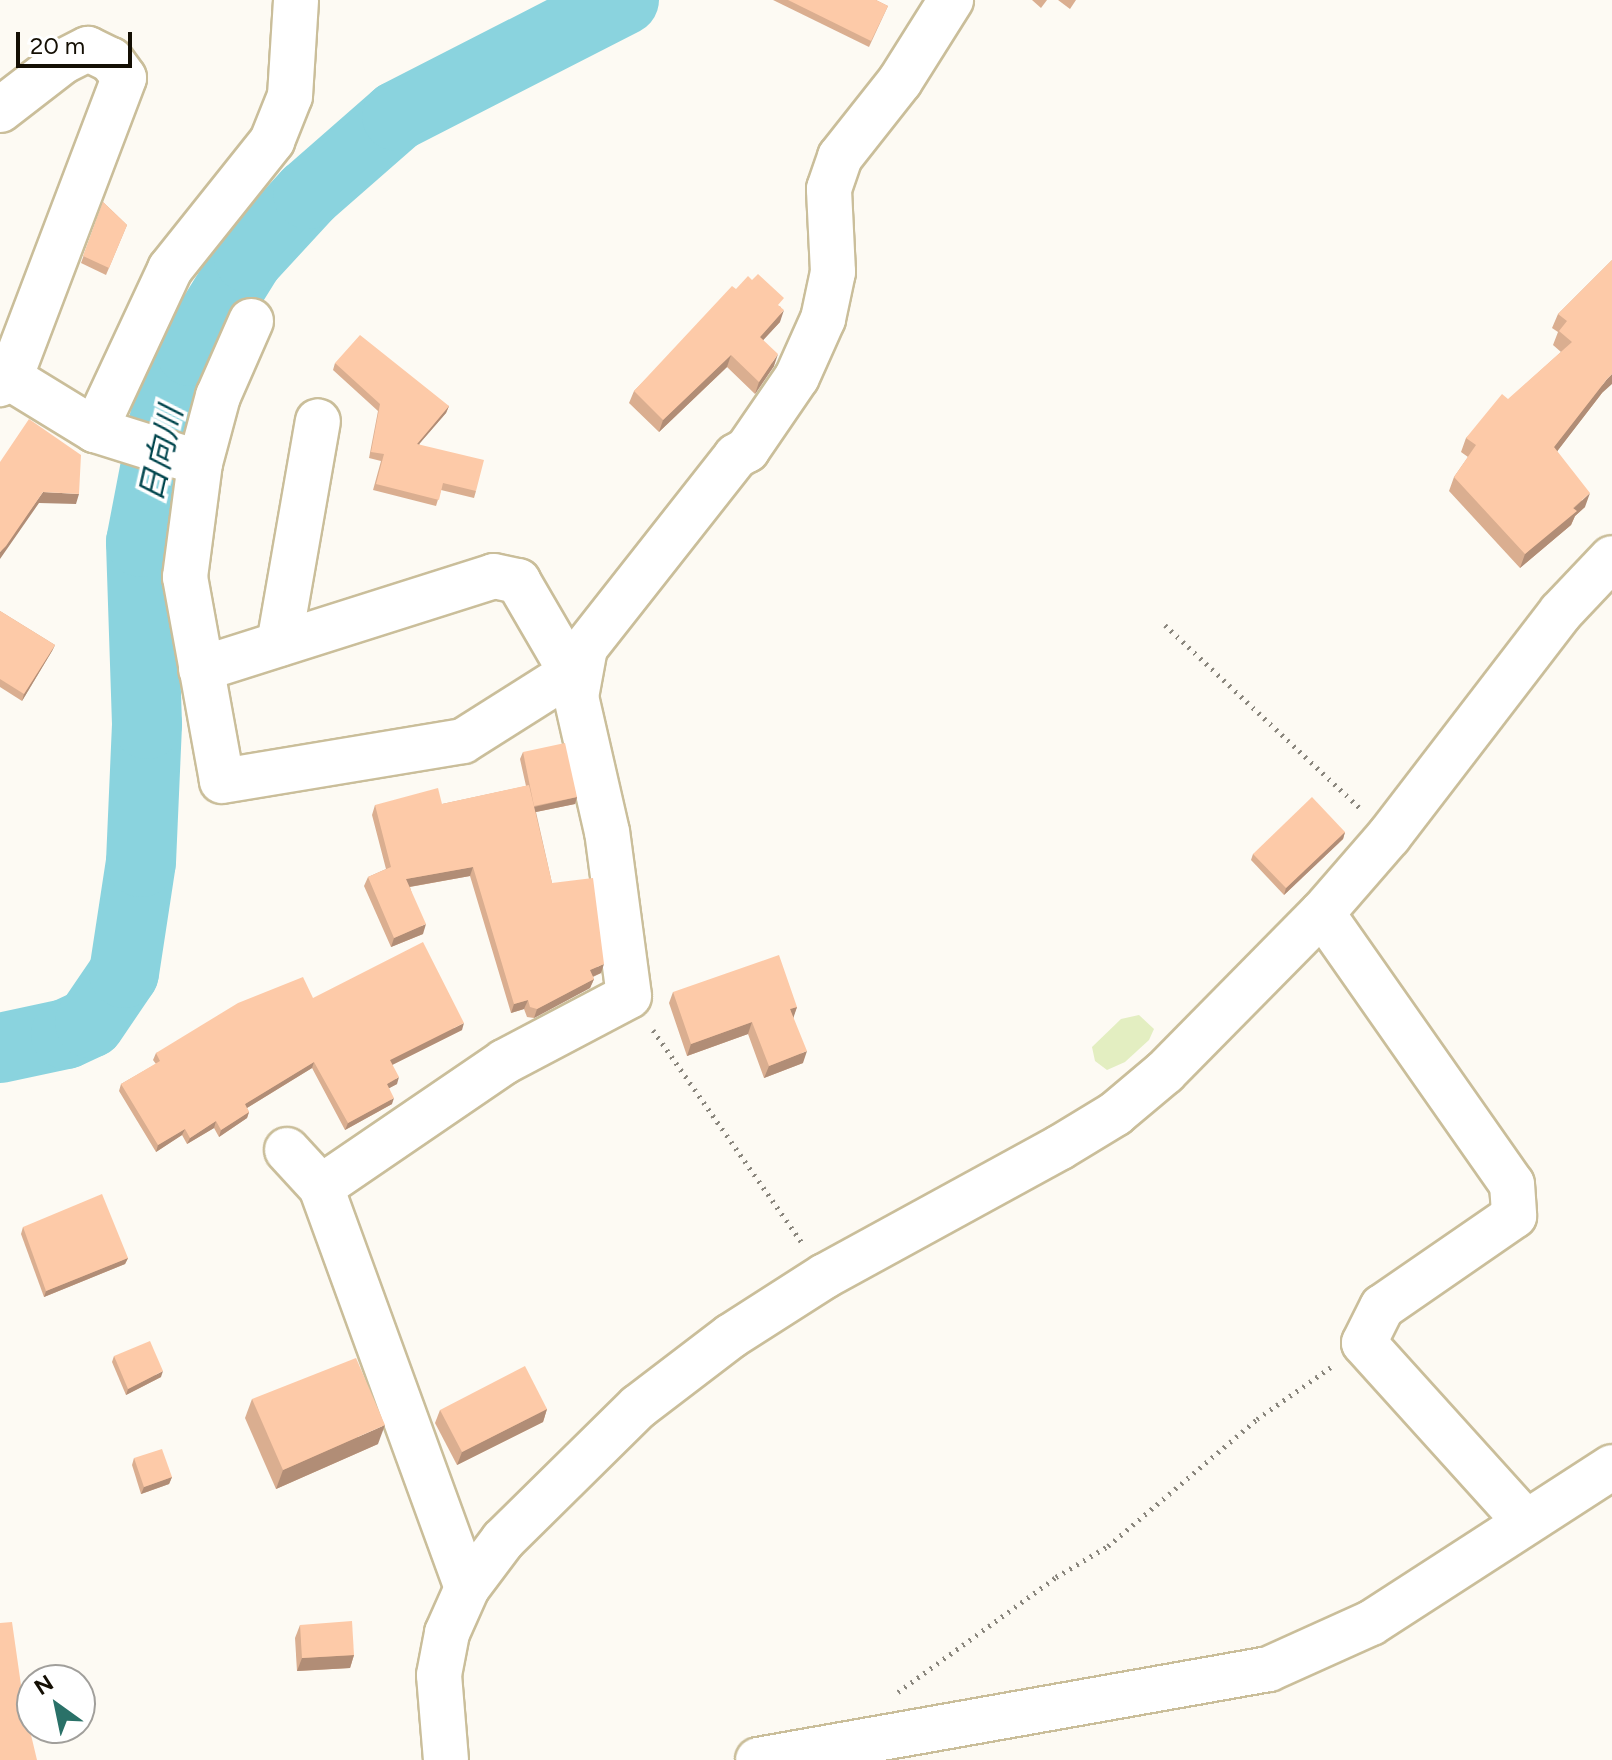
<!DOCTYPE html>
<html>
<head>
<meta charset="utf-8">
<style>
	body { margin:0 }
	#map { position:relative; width:1612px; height:1760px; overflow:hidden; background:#fdfaf3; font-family:Figtree,"Noto Sans JP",sans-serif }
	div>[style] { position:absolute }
	.green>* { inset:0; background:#e3eec1 }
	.river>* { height:70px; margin:-35px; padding:0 35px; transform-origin:35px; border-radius:35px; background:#8ad3de }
	.path>* { height:5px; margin-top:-2.5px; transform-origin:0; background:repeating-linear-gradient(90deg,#8a867d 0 2px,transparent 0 8px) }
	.roads { filter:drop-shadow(2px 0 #cabe9a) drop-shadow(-2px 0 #cabe9a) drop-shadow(0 2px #cabe9a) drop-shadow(0 -2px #cabe9a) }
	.minor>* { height:44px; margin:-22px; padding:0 22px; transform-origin:22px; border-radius:22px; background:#fff }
	.wall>* { inset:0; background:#daae90 }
	.shaded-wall>* { inset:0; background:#b18d76 }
	.building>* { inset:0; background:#fdcaa8 }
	span { translate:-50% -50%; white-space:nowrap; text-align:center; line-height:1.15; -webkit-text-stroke:7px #fff; paint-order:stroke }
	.water-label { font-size:32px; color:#00454d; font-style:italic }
	.north { position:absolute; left:16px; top:1664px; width:80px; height:80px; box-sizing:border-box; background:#fff; border:2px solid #a19f9b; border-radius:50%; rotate:327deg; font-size:22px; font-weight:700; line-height:32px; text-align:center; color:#140f04 }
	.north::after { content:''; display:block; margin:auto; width:28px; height:36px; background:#2a7168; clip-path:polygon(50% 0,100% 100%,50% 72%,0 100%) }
	.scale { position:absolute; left:16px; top:32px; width:116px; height:36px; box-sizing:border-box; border:4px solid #140f04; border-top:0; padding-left:10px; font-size:24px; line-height:28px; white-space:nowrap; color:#140f04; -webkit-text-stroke:6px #fff; paint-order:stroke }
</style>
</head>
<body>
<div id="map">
	<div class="green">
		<div style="clip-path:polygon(1139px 1015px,1154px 1029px,1149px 1040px,1125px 1062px,1107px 1070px,1095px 1061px,1092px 1047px,1121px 1019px)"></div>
	</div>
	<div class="river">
		<div style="left:0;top:1048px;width:67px;rotate:-12deg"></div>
		<div style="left:66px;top:1034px;width:26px;rotate:-25deg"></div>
		<div style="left:90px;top:1023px;width:60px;rotate:-55.8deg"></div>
		<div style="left:124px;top:973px;width:112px;rotate:-81.3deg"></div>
		<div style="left:141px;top:862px;width:138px;rotate:-87.5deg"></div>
		<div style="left:147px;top:724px;width:182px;rotate:-91.9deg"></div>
		<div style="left:141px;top:542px;width:122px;rotate:-79.1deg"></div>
		<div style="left:164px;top:422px;width:76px;rotate:-69.2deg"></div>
		<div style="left:191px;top:351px;width:110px;rotate:-58.1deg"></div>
		<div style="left:249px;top:258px;width:87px;rotate:-47.3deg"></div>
		<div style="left:308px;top:194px;width:118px;rotate:-41.2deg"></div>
		<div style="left:397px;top:116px;width:255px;rotate:-27.1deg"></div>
	</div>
	<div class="path">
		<div style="left:1165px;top:625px;width:267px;rotate:43.2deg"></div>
		<div style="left:653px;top:1030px;width:261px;rotate:55deg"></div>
		<div style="left:898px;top:1692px;width:195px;rotate:-36deg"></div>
		<div style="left:1056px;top:1577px;width:61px;rotate:-30.8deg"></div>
		<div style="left:1108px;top:1546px;width:196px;rotate:-40.4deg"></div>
		<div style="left:1257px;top:1419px;width:90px;rotate:-35.1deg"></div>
	</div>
	<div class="roads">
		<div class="minor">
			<div style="left:0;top:110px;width:78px;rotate:-37.7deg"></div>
			<div style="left:62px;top:62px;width:29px;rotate:-27deg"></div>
			<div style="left:88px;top:49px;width:25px;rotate:26deg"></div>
			<div style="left:111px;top:60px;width:22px;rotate:54deg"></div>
			<div style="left:124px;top:78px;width:321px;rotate:110.8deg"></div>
			<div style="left:10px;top:378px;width:12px;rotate:149deg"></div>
			<div style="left:251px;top:321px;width:82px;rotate:113.7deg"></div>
			<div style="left:218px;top:396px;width:69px;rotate:105deg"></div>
			<div style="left:200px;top:463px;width:115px;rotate:97.5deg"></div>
			<div style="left:185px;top:577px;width:207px;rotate:79.7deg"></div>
			<div style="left:222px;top:781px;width:244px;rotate:-9.4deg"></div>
			<div style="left:463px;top:741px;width:138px;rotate:-32.3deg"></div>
			<div style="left:10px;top:378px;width:100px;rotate:31.5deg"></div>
			<div style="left:95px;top:430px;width:110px;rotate:17.4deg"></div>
			<div style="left:95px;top:430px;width:178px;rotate:-65deg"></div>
			<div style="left:170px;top:269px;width:164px;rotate:-51.4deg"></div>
			<div style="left:272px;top:141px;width:48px;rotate:-68.2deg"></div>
			<div style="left:290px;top:96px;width:96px;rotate:-86.4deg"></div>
			<div style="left:279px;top:644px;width:226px;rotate:-80.1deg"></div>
			<div style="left:201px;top:669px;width:307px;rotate:-17.6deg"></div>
			<div style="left:494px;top:576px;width:25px;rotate:12deg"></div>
			<div style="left:518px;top:581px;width:105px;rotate:59.8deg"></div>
			<div style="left:1322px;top:913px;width:331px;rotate:55deg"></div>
			<div style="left:1512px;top:1184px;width:32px;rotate:86deg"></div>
			<div style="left:1514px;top:1216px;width:160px;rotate:145.4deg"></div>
			<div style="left:1382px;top:1307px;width:40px;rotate:116.6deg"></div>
			<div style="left:1364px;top:1343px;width:241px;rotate:47.9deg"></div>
			<div style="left:287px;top:1150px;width:50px;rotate:47.4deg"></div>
			<div style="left:467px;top:1588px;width:60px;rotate:-53.1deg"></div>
			<div style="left:503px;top:1540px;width:190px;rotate:-44.6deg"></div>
			<div style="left:638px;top:1407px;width:117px;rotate:-37.4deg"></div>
			<div style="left:731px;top:1336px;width:112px;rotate:-32.6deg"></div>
			<div style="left:825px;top:1276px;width:267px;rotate:-28.7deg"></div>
			<div style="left:1059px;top:1148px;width:66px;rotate:-31.3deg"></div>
			<div style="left:1115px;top:1114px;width:65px;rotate:-40deg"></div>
			<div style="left:1165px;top:1072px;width:223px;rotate:-45.4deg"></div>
			<div style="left:1322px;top:913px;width:102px;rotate:-49deg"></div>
			<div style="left:1389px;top:836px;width:282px;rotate:-52.5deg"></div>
			<div style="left:1561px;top:612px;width:74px;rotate:-46.6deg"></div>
			<div style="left:446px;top:1760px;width:85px;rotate:-94.7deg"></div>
			<div style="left:439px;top:1675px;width:43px;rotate:-79.2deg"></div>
			<div style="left:447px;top:1633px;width:49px;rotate:-66deg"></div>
			<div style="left:467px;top:1588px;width:427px;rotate:-110deg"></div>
			<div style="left:321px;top:1187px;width:222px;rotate:-34.3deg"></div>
			<div style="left:504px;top:1062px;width:141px;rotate:-27.8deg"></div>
			<div style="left:629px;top:996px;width:165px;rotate:-97.6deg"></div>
			<div style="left:607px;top:832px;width:139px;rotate:-102.9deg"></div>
			<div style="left:576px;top:697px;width:50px;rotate:-79.6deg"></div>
			<div style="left:585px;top:648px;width:244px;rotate:-51.8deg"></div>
			<div style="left:736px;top:456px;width:13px;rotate:-29deg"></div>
			<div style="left:747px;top:450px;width:88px;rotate:-55.6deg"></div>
			<div style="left:797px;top:377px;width:64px;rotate:-65.9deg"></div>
			<div style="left:823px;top:319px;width:48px;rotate:-78deg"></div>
			<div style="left:833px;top:272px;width:83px;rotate:-92.8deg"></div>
			<div style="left:829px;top:189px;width:34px;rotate:-71deg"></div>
			<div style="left:840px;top:157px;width:97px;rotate:-51.7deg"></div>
			<div style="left:900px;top:81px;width:96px;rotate:-57.8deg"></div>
			<div style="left:758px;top:1760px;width:519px;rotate:-10.1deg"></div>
			<div style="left:1269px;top:1669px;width:112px;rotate:-24.3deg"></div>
			<div style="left:1371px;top:1623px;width:287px;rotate:-32.9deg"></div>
		</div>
	</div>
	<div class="wall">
		<div style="clip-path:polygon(773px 0,876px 0,888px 6px,869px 47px)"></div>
		<div style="clip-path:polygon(1032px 0,1047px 0,1041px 8px)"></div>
		<div style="clip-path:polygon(1058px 0,1076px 0,1070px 9px)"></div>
		<div style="clip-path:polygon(103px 202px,127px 225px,106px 275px,81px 263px)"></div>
		<div style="clip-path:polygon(1612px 260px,1602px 393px,1557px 451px,1585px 507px,1575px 516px,1571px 525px,1520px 568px,1449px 491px,1454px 477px,1468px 457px,1461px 452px,1466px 438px,1561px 352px,1553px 345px,1558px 332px,1552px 328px,1558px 314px)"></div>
		<div style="clip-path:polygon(736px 289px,781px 307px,780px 322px,763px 340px,774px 366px,755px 394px,727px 367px,659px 432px,629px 403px,634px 391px)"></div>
		<div style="clip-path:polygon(335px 363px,449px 406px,446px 413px,419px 444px,476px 491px,474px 498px,441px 490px,436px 506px,373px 490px,381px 461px,369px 458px,378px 411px,333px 370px)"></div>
		<div style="clip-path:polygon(0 611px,55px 645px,52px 651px,22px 701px,0 687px)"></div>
		<div style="clip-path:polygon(523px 752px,577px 797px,575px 804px,536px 812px,552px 883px,601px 973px,593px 977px,594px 979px,590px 988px,534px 1018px,527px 1017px,524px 1009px,511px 1013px,470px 876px,410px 887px,423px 934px,391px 947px,364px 886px,368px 877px,386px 869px,372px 815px,375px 805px,442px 804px,526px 786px,520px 759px)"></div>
		<div style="clip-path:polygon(1345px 832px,1343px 839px,1284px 895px,1251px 860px,1253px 854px)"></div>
		<div style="clip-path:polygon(673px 992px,797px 1007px,793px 1017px,803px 1063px,764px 1078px,748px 1034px,687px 1056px,669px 1003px)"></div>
		<div style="clip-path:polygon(313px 998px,462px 1030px,392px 1065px,397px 1084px,389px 1088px,392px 1104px,345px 1130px,312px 1068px,247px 1108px,249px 1112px,247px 1118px,219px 1137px,214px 1128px,187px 1144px,182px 1135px,156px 1152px,119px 1091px,121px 1084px,156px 1064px,153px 1060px,156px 1053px)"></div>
		<div style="clip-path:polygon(23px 1227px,128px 1258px,125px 1264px,44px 1297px,21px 1234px)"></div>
		<div style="clip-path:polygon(114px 1356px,161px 1377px,126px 1395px,112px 1362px)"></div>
		<div style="clip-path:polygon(252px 1399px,378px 1444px,276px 1489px,245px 1418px)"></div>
		<div style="clip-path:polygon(547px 1409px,543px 1422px,457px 1465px,435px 1423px,440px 1410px)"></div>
		<div style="clip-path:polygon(134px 1458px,172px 1477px,169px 1484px,141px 1494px,132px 1465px)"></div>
		<div style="clip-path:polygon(300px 1625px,354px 1655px,350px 1668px,297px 1671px,295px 1638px)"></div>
	</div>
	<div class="shaded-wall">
		<div style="clip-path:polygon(784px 310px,780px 322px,755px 349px,760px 337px)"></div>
		<div style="clip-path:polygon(778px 354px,774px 366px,755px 394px,759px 382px)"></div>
		<div style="clip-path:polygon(731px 355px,727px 367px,659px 432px,663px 420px)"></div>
		<div style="clip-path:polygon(1612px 374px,1612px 384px,1602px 393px,1549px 462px,1554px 447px,1607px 379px)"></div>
		<div style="clip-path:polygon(449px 406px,446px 413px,414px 450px,417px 444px)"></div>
		<div style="clip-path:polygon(43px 492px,79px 494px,76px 504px,39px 503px,0 559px,0 552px)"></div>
		<div style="clip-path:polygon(1590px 493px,1585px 507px,1575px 516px,1571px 525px,1520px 568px,1525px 554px)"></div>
		<div style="clip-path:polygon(55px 645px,52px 651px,22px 701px,24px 694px)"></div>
		<div style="clip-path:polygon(577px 797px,575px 804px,531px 813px,534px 807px)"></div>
		<div style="clip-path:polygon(1345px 832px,1343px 839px,1284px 895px,1286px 888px)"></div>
		<div style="clip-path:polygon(473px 867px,470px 876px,403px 888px,406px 879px)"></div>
		<div style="clip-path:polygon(426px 924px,423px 934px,391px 947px,394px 938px)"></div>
		<div style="clip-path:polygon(604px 964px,601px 973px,587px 979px,590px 970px)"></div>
		<div style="clip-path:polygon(594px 979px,590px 988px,534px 1018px,537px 1009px)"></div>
		<div style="clip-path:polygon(528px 1000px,524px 1009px,511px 1013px,514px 1004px)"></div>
		<div style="clip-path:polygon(797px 1007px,793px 1019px,790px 1009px)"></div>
		<div style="clip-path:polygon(752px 1022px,748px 1034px,687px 1056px,691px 1044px)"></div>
		<div style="clip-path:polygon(464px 1023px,462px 1030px,388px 1067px,390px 1060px)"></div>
		<div style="clip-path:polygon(807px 1051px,803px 1063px,764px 1078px,769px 1066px)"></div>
		<div style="clip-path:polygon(314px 1062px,312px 1068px,242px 1111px,245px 1104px)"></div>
		<div style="clip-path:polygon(399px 1077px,397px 1084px,384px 1091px,387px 1084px)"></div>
		<div style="clip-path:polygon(394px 1098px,392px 1104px,345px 1130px,348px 1123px)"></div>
		<div style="clip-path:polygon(249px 1112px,247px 1118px,219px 1137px,221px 1130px)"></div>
		<div style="clip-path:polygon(216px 1121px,214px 1128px,187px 1144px,190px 1138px)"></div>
		<div style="clip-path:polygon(185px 1129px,182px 1135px,156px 1152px,158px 1145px)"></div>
		<div style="clip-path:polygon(128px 1258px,125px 1264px,44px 1297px,46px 1291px)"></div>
		<div style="clip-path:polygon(163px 1371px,161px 1377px,126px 1395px,128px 1389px)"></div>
		<div style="clip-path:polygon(547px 1409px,543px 1422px,457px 1465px,462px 1452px)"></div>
		<div style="clip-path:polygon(385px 1425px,378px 1444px,276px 1489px,283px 1470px)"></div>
		<div style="clip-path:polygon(172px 1477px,169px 1484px,141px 1494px,144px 1487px)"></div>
		<div style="clip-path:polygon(354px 1655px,350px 1668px,297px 1671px,302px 1658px)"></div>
	</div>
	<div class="building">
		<div style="clip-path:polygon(788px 0,876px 0,888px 6px,871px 41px)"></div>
		<div style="clip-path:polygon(103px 202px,127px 225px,109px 268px,83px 256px)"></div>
		<div style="clip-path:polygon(1612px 260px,1612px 374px,1607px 379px,1554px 447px,1590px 493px,1573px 508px,1577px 511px,1525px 554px,1454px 477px,1476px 445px,1466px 438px,1502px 394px,1508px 399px,1572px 342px,1559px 331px,1567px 321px,1558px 314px)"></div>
		<div style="clip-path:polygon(758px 274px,784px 298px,778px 305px,784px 310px,760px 337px,778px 354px,759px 382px,731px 355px,663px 420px,634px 391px,732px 286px,736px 289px,748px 276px,752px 280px)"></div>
		<div style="clip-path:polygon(360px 335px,449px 406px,417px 444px,484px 460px,476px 491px,443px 483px,439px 500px,376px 484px,384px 454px,371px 452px,380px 404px,335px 363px)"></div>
		<div style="clip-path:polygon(29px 419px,81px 455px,79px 494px,43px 492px,6px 546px,0 552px,0 462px)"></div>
		<div style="clip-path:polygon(0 611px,55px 645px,24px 694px,0 679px)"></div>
		<div style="clip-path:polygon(565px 743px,577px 797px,534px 806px,523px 752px)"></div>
		<div style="clip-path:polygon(529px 785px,552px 883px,593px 878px,604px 964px,590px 970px,594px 979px,537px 1009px,530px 1007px,528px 1000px,514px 1004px,473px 867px,406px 879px,426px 924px,394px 938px,368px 877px,391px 867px,375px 805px,438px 788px,442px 804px)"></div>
		<div style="clip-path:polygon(1312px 797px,1345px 832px,1286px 888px,1253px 854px)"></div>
		<div style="clip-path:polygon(423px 942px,464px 1023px,390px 1060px,399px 1077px,387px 1084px,394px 1098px,348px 1123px,314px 1062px,245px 1104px,249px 1112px,221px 1130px,216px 1121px,190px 1138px,185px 1129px,158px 1145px,121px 1084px,160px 1061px,156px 1053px,238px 1003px,303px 977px,313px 998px)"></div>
		<div style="clip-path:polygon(779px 955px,797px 1007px,790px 1009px,807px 1051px,769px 1066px,752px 1022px,691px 1044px,673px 992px)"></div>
		<div style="clip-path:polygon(102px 1194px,128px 1258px,46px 1291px,23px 1227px)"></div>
		<div style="clip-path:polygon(150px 1341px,163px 1371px,128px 1389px,114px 1356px)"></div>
		<div style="clip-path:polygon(356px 1358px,385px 1425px,283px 1470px,252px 1399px)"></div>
		<div style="clip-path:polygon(525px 1366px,547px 1409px,462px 1452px,440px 1410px)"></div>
		<div style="clip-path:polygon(162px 1449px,172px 1477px,144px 1487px,134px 1458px)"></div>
		<div style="clip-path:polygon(352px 1621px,354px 1655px,302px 1658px,300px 1625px)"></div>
		<div style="clip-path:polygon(12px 1622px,21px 1685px,29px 1684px,32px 1717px,27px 1718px,37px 1760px,0 1760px,0 1623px)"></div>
	</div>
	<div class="water-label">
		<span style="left:161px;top:454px;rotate:-77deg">日向川</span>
	</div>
	<div class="north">N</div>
	<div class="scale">20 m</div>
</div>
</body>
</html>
